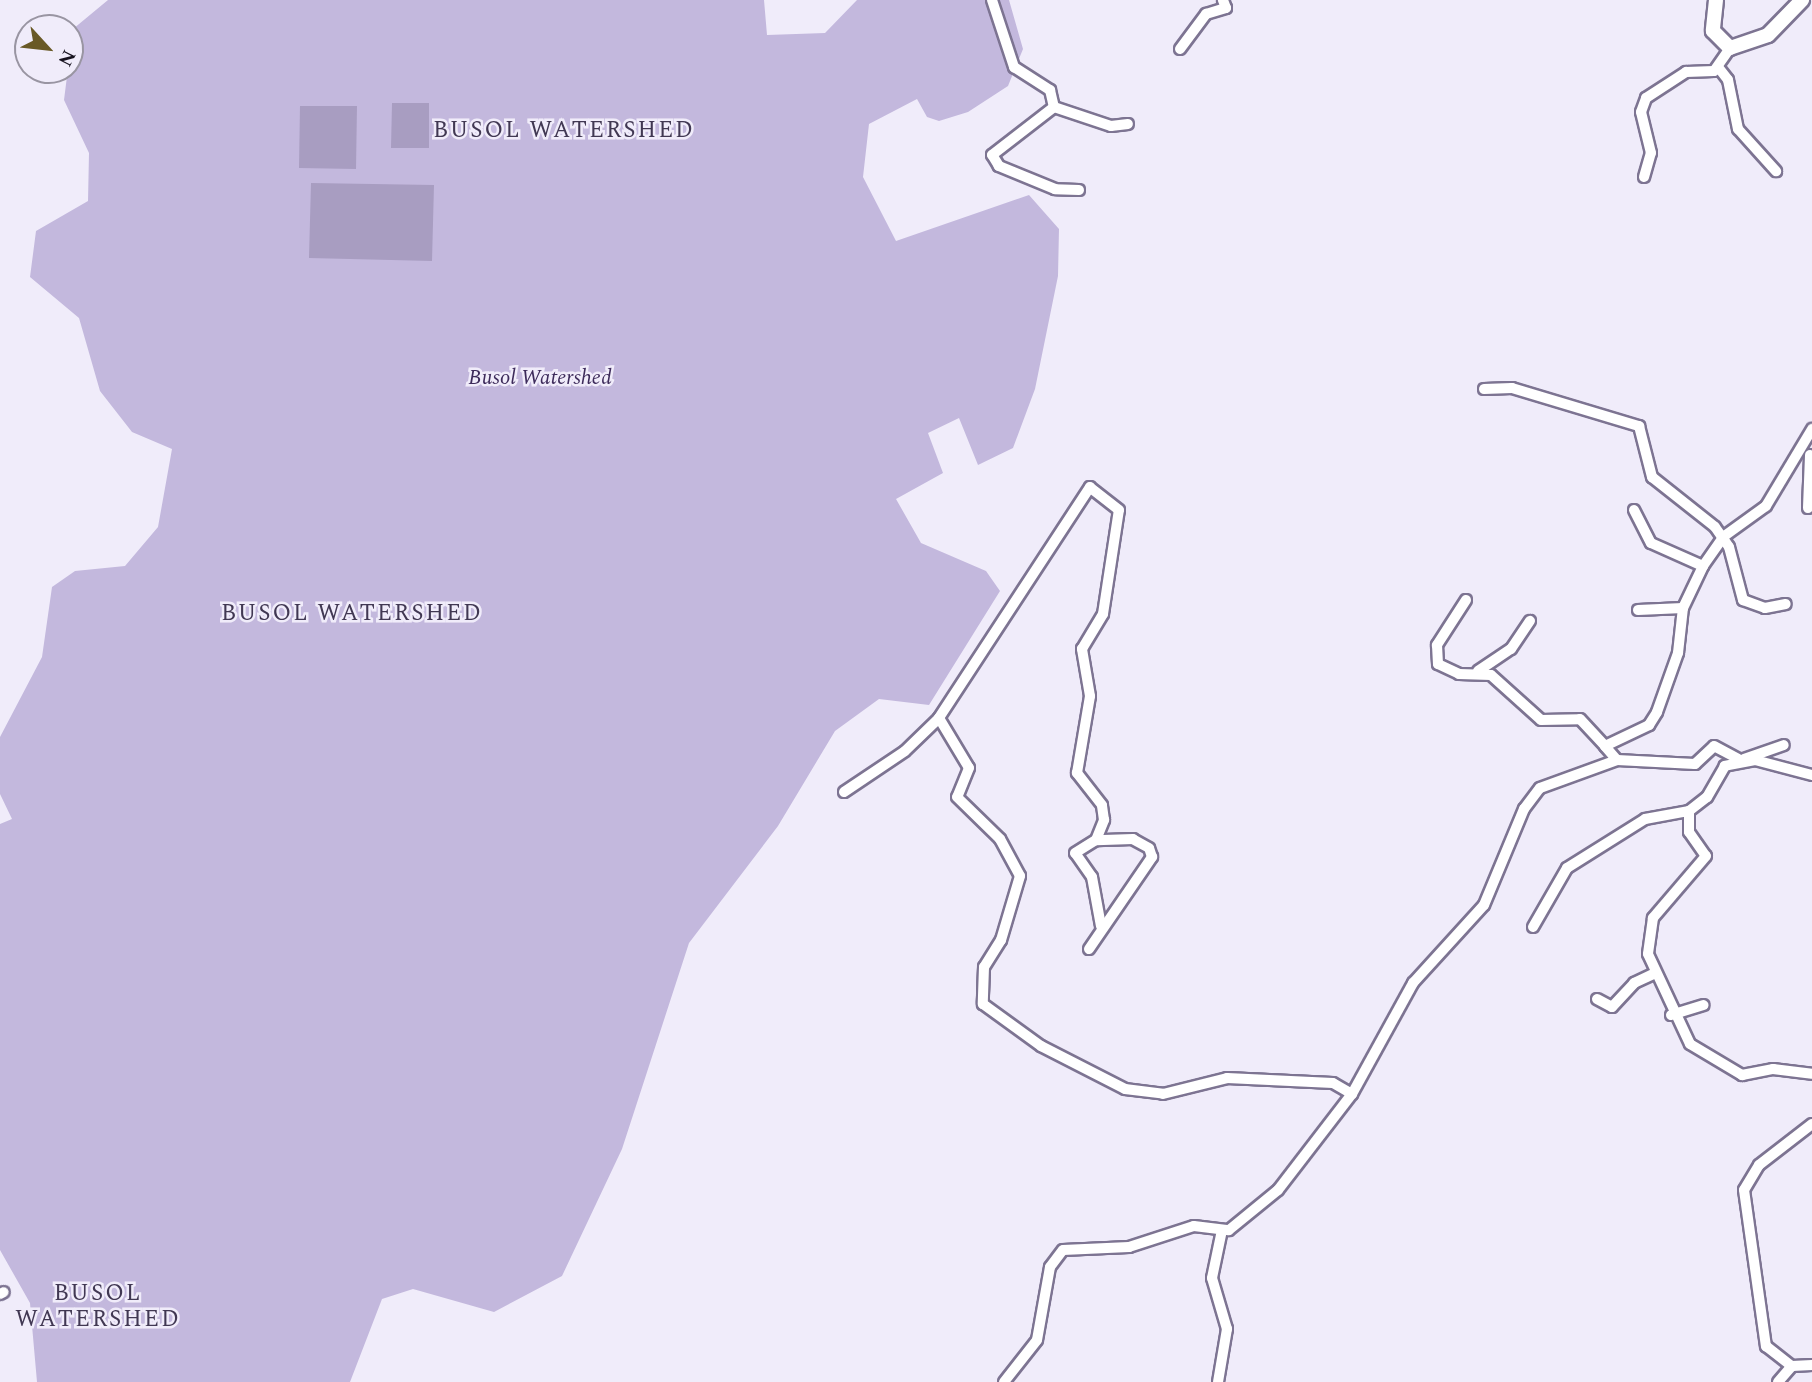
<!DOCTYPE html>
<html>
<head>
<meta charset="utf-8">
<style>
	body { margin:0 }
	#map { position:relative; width:1812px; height:1382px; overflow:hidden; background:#f0ecfa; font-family:Spectral,serif }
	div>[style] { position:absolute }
	.forest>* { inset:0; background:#c3b8dd }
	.water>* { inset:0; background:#a89dc1 }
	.roads { filter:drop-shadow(2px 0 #7d7492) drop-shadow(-2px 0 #7d7492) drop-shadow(0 2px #7d7492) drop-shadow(0 -2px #7d7492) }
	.minor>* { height:10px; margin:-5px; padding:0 5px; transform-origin:5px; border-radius:5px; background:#fff }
	.secondary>* { height:14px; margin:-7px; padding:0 7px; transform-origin:7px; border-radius:7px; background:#fff }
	span { translate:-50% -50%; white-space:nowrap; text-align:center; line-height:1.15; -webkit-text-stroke:5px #f0ecfa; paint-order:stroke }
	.park-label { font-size:21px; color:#3d2b5b; font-style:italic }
	.neighbourhood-label { font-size:23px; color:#413853; letter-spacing:2px }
	.north { position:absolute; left:14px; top:14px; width:70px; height:70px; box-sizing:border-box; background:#f0ecfa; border:2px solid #9995a2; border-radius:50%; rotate:117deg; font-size:19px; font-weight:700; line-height:28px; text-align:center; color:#16121e }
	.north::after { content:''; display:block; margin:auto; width:24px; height:32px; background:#695926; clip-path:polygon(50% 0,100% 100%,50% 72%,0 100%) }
</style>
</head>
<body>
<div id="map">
	<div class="forest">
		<div style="clip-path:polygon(108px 0,764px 0,767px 35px,825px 33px,857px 0,1009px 0,1023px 49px,1008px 86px,968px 112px,939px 121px,927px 117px,917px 99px,869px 124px,863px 177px,896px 241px,1029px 195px,1059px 229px,1058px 276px,1035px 389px,1013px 448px,978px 465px,959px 418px,928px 433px,943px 473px,896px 499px,921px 543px,986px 571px,1000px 591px,929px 705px,879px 699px,835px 731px,778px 826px,689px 943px,622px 1149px,562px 1276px,494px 1312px,413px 1289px,382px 1299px,350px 1382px,37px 1382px,30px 1303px,0 1250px,0 824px,12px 819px,0 794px,0 737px,42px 657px,52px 587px,75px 571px,125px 566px,158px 527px,172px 449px,132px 432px,100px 391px,79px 318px,30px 277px,36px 231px,88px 201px,89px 153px,64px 100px,73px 29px)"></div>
	</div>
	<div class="water">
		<div style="clip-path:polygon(392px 103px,429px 103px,429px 148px,391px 148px)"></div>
		<div style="clip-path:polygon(300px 106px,357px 106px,356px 169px,299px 168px)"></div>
		<div style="clip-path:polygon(311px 183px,434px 185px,432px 261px,309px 258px)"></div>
	</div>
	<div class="roads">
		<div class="minor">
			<div style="left:992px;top:0;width:71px;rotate:71.8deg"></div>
			<div style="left:1014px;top:67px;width:43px;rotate:32.6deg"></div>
			<div style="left:1050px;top:90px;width:17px;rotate:77deg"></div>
			<div style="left:1180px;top:49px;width:44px;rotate:-53.4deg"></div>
			<div style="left:1206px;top:14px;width:21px;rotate:-17deg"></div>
			<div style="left:1226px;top:8px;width:9px;rotate:-111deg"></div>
			<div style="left:1718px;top:67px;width:16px;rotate:52deg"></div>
			<div style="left:1728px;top:80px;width:50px;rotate:78.5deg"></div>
			<div style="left:1738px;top:129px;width:57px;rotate:47.9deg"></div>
			<div style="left:1644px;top:177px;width:25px;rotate:-74deg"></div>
			<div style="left:1651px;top:153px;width:42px;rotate:-103.7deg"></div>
			<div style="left:1641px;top:112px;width:15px;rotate:-70deg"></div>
			<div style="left:1646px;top:98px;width:48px;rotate:-33deg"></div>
			<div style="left:1686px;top:72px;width:28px;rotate:-2deg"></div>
			<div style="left:1714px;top:71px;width:28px;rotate:-55deg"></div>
			<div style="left:1079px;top:190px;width:24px;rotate:-178deg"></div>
			<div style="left:1055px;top:189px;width:61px;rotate:-157.7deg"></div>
			<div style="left:999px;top:166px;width:13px;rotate:-122deg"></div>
			<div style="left:992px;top:155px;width:78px;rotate:-37.7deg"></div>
			<div style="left:1054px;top:107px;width:60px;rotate:18.4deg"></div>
			<div style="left:1111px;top:126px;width:17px;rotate:-7deg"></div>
			<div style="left:1484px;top:389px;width:28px;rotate:-2deg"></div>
			<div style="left:1512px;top:388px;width:133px;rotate:16.7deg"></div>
			<div style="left:1639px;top:426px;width:53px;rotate:75.7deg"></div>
			<div style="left:1652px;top:477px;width:80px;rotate:38.4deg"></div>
			<div style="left:1715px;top:527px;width:24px;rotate:55deg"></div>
			<div style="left:1729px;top:547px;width:55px;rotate:75.2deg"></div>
			<div style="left:1743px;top:600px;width:23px;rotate:20deg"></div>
			<div style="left:1765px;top:608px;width:21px;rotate:-11deg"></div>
			<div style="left:1808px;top:508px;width:53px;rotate:-87.8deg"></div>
			<div style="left:1634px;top:510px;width:37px;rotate:63deg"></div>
			<div style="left:1651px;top:543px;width:57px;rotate:23.9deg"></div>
			<div style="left:1466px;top:600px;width:54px;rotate:122.8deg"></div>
			<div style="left:1437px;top:645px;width:19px;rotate:87deg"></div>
			<div style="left:1438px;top:664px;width:23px;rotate:25deg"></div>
			<div style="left:1459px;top:674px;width:32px;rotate:2deg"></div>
			<div style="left:1491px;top:675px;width:67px;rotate:42deg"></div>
			<div style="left:1541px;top:720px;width:39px;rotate:-1deg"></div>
			<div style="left:1580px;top:719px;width:37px;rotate:47deg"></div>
			<div style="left:1638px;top:610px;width:45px;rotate:-2.5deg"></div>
			<div style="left:1478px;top:671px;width:40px;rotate:-34deg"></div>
			<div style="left:1511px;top:649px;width:34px;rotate:-56deg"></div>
			<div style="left:1744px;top:759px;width:42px;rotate:-19.3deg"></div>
			<div style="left:1617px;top:760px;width:18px;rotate:-131deg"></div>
			<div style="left:1605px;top:746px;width:49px;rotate:-25.5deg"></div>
			<div style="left:1649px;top:725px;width:15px;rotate:-58deg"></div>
			<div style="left:1657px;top:712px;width:63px;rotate:-70.4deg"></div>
			<div style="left:1678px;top:653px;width:45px;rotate:-83.7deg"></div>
			<div style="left:1683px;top:608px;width:47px;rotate:-64.5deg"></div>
			<div style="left:1703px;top:566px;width:35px;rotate:-55deg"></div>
			<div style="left:1723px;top:537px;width:53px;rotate:-35.8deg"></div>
			<div style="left:1766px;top:506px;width:90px;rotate:-59.1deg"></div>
			<div style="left:1812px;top:775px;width:59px;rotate:-165.3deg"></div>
			<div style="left:1755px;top:760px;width:31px;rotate:169deg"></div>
			<div style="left:1725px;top:766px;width:36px;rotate:120deg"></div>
			<div style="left:1707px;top:797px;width:23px;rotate:142deg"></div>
			<div style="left:1689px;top:811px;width:21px;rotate:90deg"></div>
			<div style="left:1689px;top:832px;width:29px;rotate:55deg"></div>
			<div style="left:1706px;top:856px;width:82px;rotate:130.5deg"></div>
			<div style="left:1653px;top:918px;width:36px;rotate:98deg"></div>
			<div style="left:1648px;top:954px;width:99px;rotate:65deg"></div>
			<div style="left:1690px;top:1044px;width:61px;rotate:30.8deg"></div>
			<div style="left:1742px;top:1075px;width:32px;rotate:-11deg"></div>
			<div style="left:1773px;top:1069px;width:39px;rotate:7deg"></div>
			<div style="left:844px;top:792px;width:73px;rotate:-33.9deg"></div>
			<div style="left:905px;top:751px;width:47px;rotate:-44.1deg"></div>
			<div style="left:1101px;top:926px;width:50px;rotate:-100.4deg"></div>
			<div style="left:1092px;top:877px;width:29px;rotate:-125deg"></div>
			<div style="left:1075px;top:853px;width:25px;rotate:-32deg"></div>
			<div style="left:1096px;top:840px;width:22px;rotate:-68deg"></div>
			<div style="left:1104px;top:820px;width:15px;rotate:-98deg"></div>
			<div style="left:1102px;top:805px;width:41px;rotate:-128deg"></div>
			<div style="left:1077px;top:773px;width:78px;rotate:-80.4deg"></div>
			<div style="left:1090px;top:696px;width:48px;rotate:-99.7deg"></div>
			<div style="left:1082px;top:649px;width:41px;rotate:-59deg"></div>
			<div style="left:1103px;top:614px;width:105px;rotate:-81.3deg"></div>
			<div style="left:1119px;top:510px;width:37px;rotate:-142deg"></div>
			<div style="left:1090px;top:487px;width:276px;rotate:123.2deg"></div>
			<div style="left:939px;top:718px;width:58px;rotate:59deg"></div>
			<div style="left:969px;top:768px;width:31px;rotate:112deg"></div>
			<div style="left:957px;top:797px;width:60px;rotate:44.3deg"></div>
			<div style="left:1000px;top:839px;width:42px;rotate:61.6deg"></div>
			<div style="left:1020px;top:876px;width:67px;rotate:106.5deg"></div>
			<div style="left:1001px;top:940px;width:32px;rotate:122deg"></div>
			<div style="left:984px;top:967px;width:37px;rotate:92deg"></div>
			<div style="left:983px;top:1004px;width:72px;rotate:35.9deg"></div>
			<div style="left:1041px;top:1046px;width:94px;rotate:27.1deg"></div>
			<div style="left:1125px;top:1089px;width:38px;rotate:7deg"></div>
			<div style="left:1163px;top:1094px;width:66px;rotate:-14deg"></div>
			<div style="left:1227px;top:1078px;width:106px;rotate:2.7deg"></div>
			<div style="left:1333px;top:1083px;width:22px;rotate:30deg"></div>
			<div style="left:1533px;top:927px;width:68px;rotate:-60deg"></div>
			<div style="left:1567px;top:868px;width:92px;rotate:-32.1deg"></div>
			<div style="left:1645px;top:819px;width:45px;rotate:-10.3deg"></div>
			<div style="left:1089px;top:949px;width:112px;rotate:-55.6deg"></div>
			<div style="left:1152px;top:857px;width:9px;rotate:-108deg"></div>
			<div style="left:1149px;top:848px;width:18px;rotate:-151deg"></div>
			<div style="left:1133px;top:839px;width:37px;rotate:178deg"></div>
			<div style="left:1597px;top:999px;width:17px;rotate:28deg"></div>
			<div style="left:1612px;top:1007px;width:33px;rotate:-47deg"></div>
			<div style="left:1634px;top:983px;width:21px;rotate:-25deg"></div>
			<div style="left:1671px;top:1015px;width:34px;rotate:-17deg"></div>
			<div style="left:1812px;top:1124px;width:67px;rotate:142.3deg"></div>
			<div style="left:1759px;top:1165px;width:29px;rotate:121deg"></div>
			<div style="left:1744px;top:1190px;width:158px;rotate:82deg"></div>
			<div style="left:1766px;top:1346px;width:33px;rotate:38deg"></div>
			<div style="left:1792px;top:1366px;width:20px;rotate:-3deg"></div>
			<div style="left:0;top:1294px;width:4px;rotate:-27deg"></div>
			<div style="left:1004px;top:1382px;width:53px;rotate:-51.8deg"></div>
			<div style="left:1037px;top:1340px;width:74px;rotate:-79.9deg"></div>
			<div style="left:1050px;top:1267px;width:21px;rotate:-53deg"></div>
			<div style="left:1063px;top:1250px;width:66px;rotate:-2.6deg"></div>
			<div style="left:1129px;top:1247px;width:68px;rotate:-17.9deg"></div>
			<div style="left:1194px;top:1226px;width:35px;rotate:7deg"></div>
			<div style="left:1229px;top:1230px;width:63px;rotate:-39.2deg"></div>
			<div style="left:1278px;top:1190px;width:121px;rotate:-52.4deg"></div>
			<div style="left:1352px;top:1094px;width:127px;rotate:-61.2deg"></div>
			<div style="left:1413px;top:983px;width:105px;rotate:-47.7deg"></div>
			<div style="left:1484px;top:905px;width:104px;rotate:-67.4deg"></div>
			<div style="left:1524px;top:809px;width:26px;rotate:-53deg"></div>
			<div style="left:1540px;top:788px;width:82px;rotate:-20deg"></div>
			<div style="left:1617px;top:760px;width:78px;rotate:2.9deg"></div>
			<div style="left:1695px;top:764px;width:26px;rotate:-43deg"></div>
			<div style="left:1714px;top:746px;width:27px;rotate:28deg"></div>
			<div style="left:1218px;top:1382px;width:54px;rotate:-80.4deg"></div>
			<div style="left:1227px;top:1329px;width:53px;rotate:-106.4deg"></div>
			<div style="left:1212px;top:1278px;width:49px;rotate:-78.2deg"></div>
			<div style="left:1778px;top:1382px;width:21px;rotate:-49deg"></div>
		</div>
		<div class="secondary">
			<div style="left:1716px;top:0;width:31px;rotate:96deg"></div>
			<div style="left:1713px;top:31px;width:24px;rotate:45deg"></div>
			<div style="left:1730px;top:48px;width:40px;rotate:-18.9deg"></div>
			<div style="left:1768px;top:35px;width:49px;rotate:-45.8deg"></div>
		</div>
	</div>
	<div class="park-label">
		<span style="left:540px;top:378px">Busol Watershed</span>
	</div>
	<div class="neighbourhood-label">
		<span style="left:564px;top:131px">BUSOL WATERSHED</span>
		<span style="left:352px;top:614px">BUSOL WATERSHED</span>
		<span style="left:98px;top:1307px">BUSOL<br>WATERSHED</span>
	</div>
	<div class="north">N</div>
</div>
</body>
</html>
